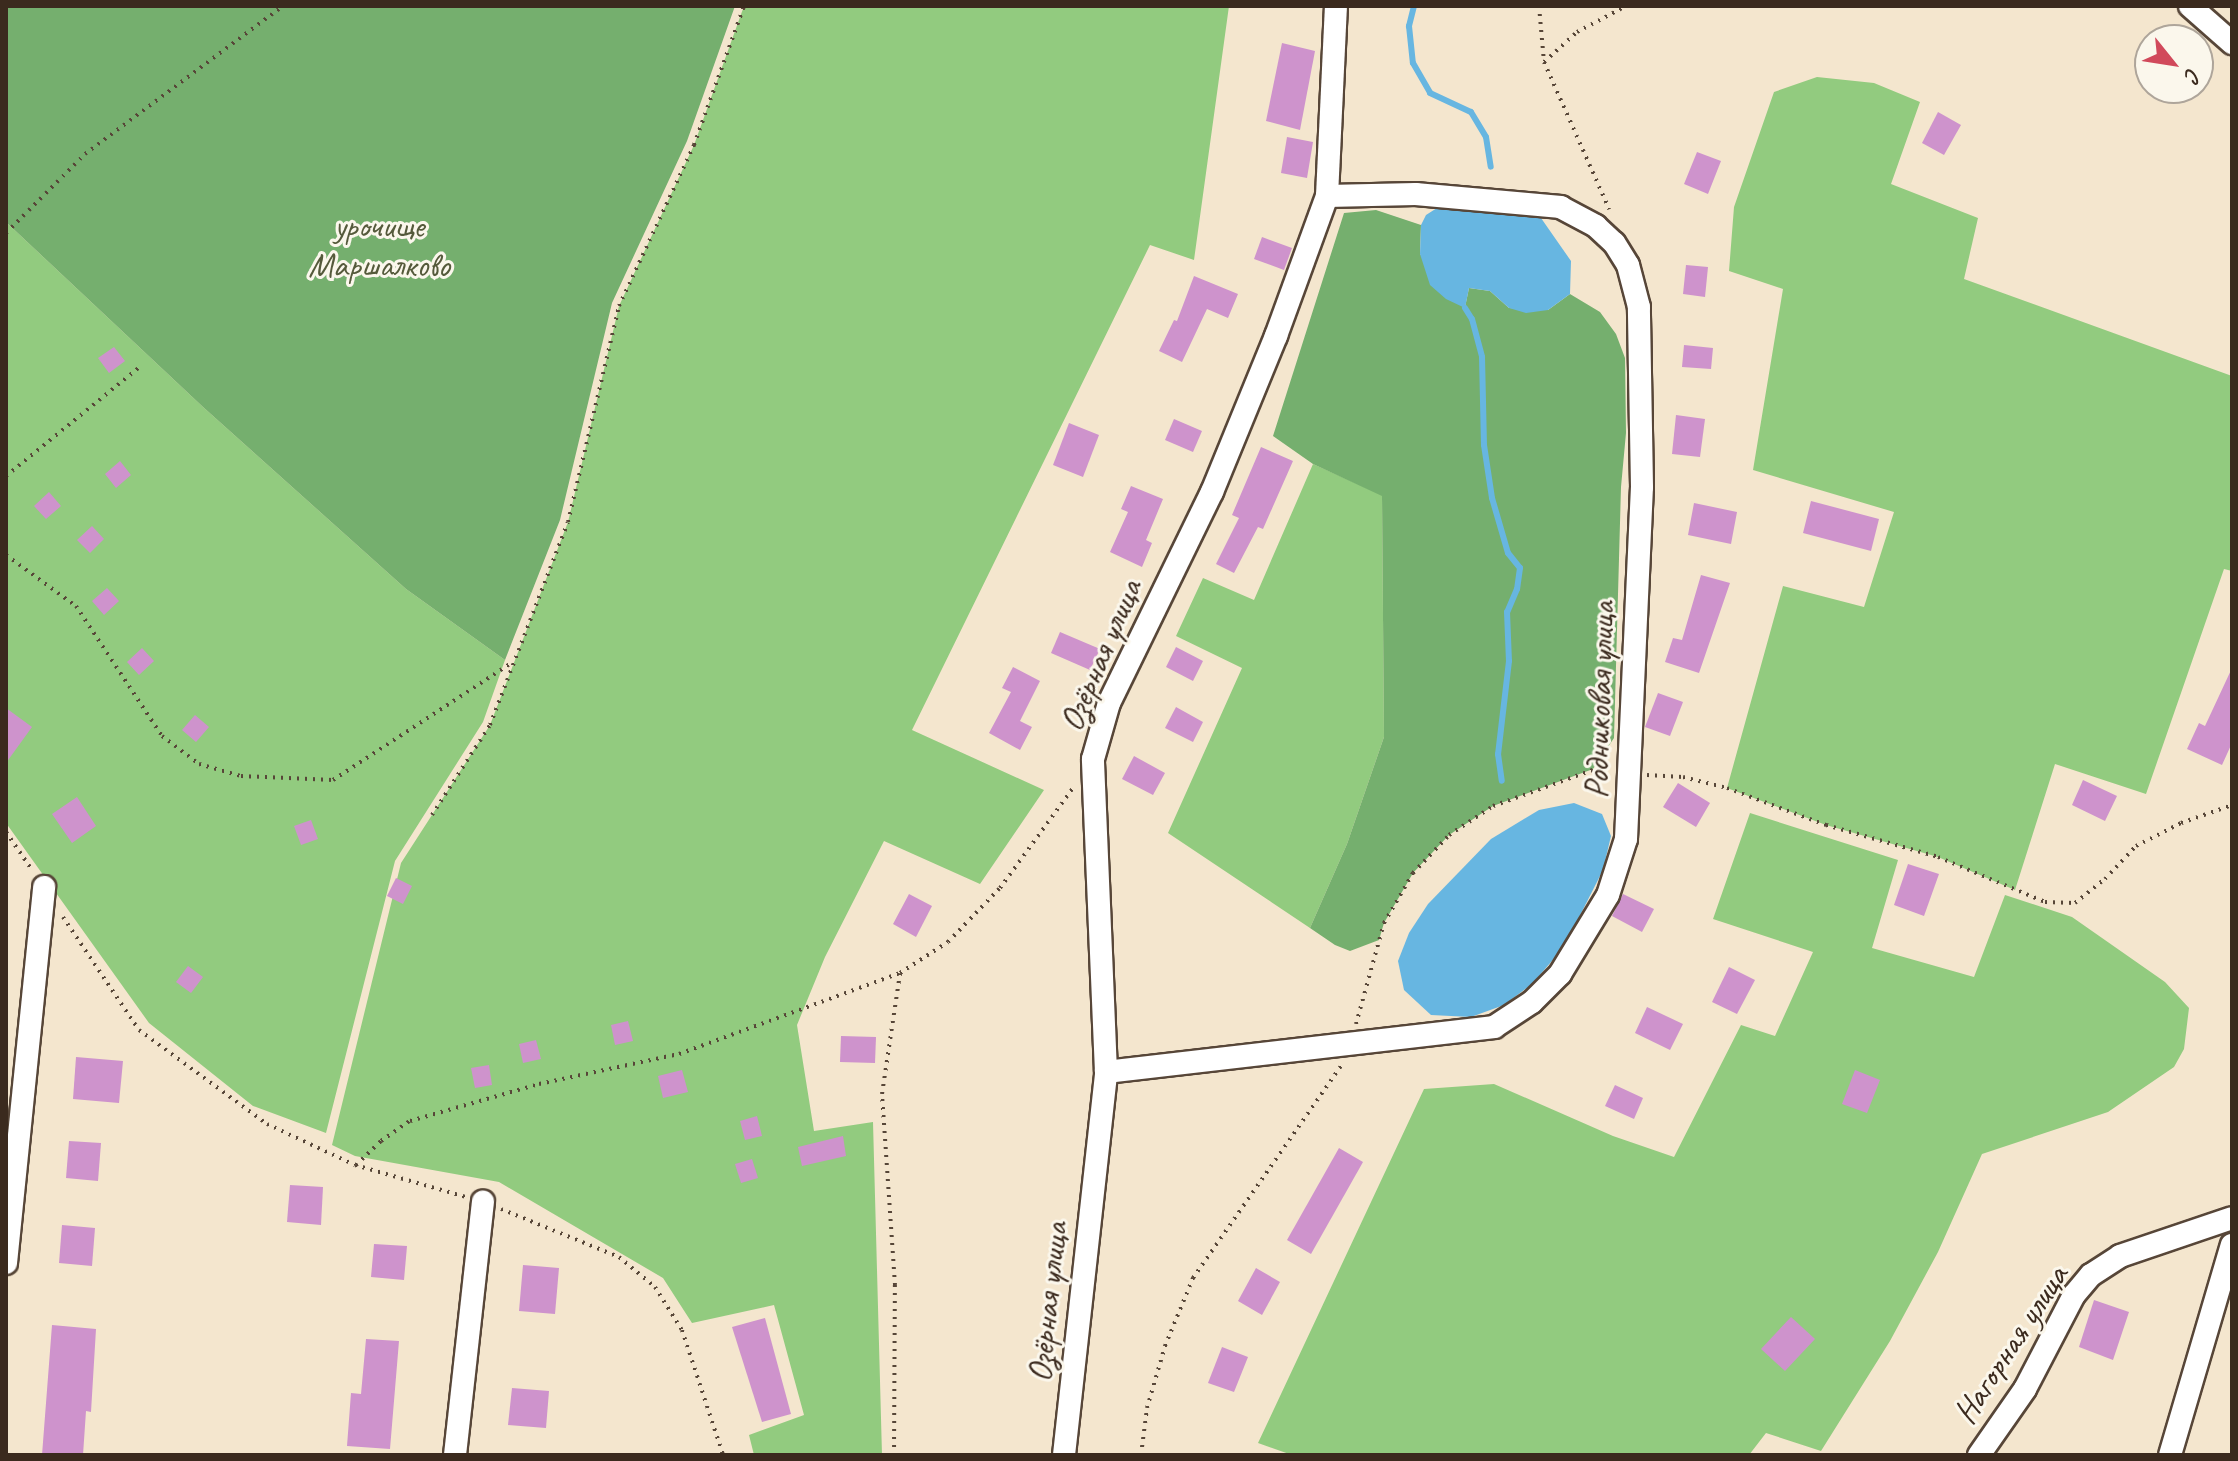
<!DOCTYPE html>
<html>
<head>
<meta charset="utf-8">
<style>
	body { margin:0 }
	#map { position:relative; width:2238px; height:1461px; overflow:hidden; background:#f4e6ce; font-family:Caveat,sans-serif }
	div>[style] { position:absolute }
	.green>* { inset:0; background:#92cb7f }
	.forest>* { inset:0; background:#75af6e }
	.water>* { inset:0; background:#67b6e1 }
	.stream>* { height:6px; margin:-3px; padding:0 3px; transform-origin:3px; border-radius:3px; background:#67b6e1 }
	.building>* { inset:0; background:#ce93cc }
	.path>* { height:4px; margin-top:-2px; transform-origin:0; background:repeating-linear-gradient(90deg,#574638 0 2px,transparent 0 8px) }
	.roads { filter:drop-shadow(2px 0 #574638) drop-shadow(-2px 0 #574638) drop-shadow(0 2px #574638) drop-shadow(0 -2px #574638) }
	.street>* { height:22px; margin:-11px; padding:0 11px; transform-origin:11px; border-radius:11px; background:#fff }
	span { translate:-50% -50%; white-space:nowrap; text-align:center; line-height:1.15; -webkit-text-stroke:6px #fbf7ec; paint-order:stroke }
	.park-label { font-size:34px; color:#555a3b }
	.street-label { font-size:34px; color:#3b2a1e }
	.frame { position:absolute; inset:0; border:8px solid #3b2a1e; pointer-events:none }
	.north { position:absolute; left:2134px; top:24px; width:80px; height:80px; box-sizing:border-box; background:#fbf7ec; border:2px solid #aea59a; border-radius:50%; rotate:120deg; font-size:22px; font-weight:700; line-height:32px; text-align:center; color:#3b2a1e }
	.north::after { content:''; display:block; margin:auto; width:28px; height:36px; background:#d1495b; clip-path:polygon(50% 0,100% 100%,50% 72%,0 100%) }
</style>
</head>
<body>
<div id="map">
	<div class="green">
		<div style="clip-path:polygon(744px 6px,1229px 6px,1194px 260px,1150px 245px,912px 730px,1044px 790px,980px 884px,884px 841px,825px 957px,797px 1025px,814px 1131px,873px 1122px,882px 1455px,754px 1455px,749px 1435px,804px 1415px,774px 1305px,692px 1323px,663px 1278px,499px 1182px,355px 1156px,332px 1145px,401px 863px,490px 725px,568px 522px,619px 306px,694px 145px)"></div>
		<div style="clip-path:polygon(1817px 77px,1874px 83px,1920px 102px,1891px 184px,1978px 218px,1964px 279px,2232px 376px,2232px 571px,2224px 569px,2146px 794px,2055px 764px,2015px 890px,1938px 857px,1826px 825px,1727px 788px,1783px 586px,1864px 607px,1894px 512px,1753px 470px,1783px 289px,1729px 271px,1734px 207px,1774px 92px)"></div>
		<div style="clip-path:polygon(6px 222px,203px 407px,406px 589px,505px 660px,483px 722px,395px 861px,326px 1133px,253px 1106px,149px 1023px,6px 823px)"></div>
		<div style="clip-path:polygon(1313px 464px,1382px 495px,1384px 737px,1347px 844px,1310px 928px,1168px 833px,1242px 668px,1176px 636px,1203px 578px,1254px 600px)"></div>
		<div style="clip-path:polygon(1750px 813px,1898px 860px,1872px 948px,1974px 977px,2005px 895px,2072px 917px,2165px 982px,2189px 1008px,2184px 1049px,2174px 1067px,2108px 1112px,1982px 1154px,1938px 1252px,1890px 1341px,1821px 1451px,1766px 1433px,1749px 1455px,1292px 1455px,1258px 1443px,1424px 1089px,1494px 1084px,1613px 1136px,1674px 1157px,1741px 1025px,1775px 1036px,1813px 952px,1713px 919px)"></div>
	</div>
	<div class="forest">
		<div style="clip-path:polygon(6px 6px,735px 6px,687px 141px,612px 303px,560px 520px,505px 660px,406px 589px,203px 407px,6px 222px)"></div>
		<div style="clip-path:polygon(1376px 210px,1421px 225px,1420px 254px,1465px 307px,1469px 288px,1490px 291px,1509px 308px,1548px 310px,1570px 294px,1600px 312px,1616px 334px,1625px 358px,1626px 433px,1621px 487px,1614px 738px,1593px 769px,1493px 806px,1449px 835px,1413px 873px,1384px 923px,1379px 940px,1350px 951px,1335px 945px,1310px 928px,1347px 844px,1384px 737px,1382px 496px,1313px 464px,1273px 436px,1344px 213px)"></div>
	</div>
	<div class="water">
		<div style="clip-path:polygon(1437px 208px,1494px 210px,1541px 218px,1571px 261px,1570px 294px,1548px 310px,1526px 313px,1509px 308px,1490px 291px,1469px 288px,1465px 308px,1446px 299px,1430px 285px,1420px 254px,1421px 225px,1426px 215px)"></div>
		<div style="clip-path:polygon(1574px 803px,1602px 814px,1611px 836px,1603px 870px,1564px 947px,1532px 984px,1504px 1005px,1471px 1017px,1431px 1015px,1404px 990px,1398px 961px,1409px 933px,1428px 904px,1491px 839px,1539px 810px)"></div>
	</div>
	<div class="stream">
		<div style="left:1414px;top:6px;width:21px;rotate:104deg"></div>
		<div style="left:1409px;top:26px;width:37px;rotate:84deg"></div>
		<div style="left:1413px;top:63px;width:34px;rotate:60deg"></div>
		<div style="left:1430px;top:93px;width:45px;rotate:24.9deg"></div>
		<div style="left:1471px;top:112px;width:29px;rotate:59deg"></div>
		<div style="left:1486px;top:137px;width:30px;rotate:81deg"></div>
		<div style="left:1465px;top:308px;width:13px;rotate:58deg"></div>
		<div style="left:1472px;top:319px;width:39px;rotate:75deg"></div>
		<div style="left:1482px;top:357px;width:88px;rotate:88.7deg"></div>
		<div style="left:1484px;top:445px;width:54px;rotate:81.4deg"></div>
		<div style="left:1492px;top:498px;width:57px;rotate:73.8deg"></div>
		<div style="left:1508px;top:553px;width:19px;rotate:51deg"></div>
		<div style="left:1520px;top:568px;width:21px;rotate:98deg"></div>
		<div style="left:1517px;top:589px;width:25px;rotate:113deg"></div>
		<div style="left:1507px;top:612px;width:49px;rotate:87.7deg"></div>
		<div style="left:1509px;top:661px;width:94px;rotate:96.7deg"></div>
		<div style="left:1498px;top:754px;width:27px;rotate:82deg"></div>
	</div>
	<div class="building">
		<div style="clip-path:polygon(1282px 43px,1315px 51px,1300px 130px,1266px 121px)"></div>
		<div style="clip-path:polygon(1938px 112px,1961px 125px,1944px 155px,1922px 143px)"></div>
		<div style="clip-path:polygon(1287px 137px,1313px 142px,1307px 178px,1281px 173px)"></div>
		<div style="clip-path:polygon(1697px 152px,1721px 161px,1708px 194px,1684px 184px)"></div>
		<div style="clip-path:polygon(1262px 237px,1292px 248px,1284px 270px,1254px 259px)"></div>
		<div style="clip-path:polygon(1686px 265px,1708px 267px,1705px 297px,1683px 294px)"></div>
		<div style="clip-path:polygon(1194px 276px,1238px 294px,1228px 318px,1207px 309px,1182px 362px,1159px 351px,1174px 320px,1177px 321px)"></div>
		<div style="clip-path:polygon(1684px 345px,1713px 348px,1711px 369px,1682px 367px)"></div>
		<div style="clip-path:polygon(114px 347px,125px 361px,109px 373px,98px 358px)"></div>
		<div style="clip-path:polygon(1676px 415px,1705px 419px,1700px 457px,1672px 454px)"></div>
		<div style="clip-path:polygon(1174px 419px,1202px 431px,1193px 452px,1165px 440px)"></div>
		<div style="clip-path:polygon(1069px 423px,1099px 435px,1083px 477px,1053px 465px)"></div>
		<div style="clip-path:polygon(1261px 447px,1293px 461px,1263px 529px,1258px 527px,1234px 573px,1216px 564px,1239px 518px,1232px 515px)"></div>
		<div style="clip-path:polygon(120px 461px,131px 475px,116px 488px,105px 474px)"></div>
		<div style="clip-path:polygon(1131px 486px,1163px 499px,1146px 540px,1152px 543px,1142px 567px,1110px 552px,1128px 512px,1121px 509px)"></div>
		<div style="clip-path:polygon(49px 492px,61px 506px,46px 519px,34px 506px)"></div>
		<div style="clip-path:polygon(1811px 501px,1879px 519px,1871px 551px,1803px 533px)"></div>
		<div style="clip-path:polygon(1694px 503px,1737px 512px,1731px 544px,1688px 535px)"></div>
		<div style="clip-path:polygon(92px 526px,104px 539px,90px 553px,77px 540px)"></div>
		<div style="clip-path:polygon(1701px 575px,1730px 583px,1699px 673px,1665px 662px,1673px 638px,1682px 640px)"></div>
		<div style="clip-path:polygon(107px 588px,119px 601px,104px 615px,92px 601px)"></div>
		<div style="clip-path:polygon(1060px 632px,1100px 649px,1090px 670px,1051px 653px)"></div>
		<div style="clip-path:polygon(1176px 647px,1203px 661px,1193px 681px,1166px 667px)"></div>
		<div style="clip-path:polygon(142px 648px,154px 661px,139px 675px,127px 662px)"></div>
		<div style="clip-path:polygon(1013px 667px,1040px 681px,1020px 721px,1032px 727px,1020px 750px,989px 733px,1011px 692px,1002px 688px)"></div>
		<div style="clip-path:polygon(2232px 668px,2232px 743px,2222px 765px,2187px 749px,2199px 723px,2205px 726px)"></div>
		<div style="clip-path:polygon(1658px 693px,1683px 702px,1670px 736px,1645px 727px)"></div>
		<div style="clip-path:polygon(1176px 707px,1203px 722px,1193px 742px,1165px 728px)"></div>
		<div style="clip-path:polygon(6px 708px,32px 727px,6px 763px)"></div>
		<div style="clip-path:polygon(195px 715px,209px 727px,196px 742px,182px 730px)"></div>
		<div style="clip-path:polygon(1134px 756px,1165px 773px,1153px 795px,1122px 779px)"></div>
		<div style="clip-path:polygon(2083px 780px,2117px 796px,2105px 821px,2072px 805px)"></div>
		<div style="clip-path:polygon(1678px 783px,1710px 803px,1696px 827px,1663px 807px)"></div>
		<div style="clip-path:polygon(77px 797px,96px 826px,72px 843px,52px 814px)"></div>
		<div style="clip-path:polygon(311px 820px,318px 839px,301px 845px,294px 826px)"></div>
		<div style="clip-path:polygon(1908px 864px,1939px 874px,1924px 916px,1894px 905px)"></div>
		<div style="clip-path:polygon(396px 878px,412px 886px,403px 904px,387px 896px)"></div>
		<div style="clip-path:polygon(909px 894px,932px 906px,916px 937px,893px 924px)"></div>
		<div style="clip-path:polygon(1623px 894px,1654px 909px,1642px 932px,1612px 916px)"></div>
		<div style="clip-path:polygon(188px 966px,203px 977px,191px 993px,176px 982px)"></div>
		<div style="clip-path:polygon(1729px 967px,1755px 980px,1737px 1014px,1712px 1002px)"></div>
		<div style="clip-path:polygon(1647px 1007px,1683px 1024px,1670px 1050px,1635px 1033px)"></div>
		<div style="clip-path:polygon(628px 1021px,633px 1041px,615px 1045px,611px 1025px)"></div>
		<div style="clip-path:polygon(841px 1036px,876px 1037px,875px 1063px,840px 1062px)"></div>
		<div style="clip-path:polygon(536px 1040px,541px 1059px,523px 1063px,519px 1044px)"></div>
		<div style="clip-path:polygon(76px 1057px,123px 1061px,119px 1103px,73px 1099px)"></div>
		<div style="clip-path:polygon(489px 1065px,492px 1085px,475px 1088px,471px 1068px)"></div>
		<div style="clip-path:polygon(682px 1070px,688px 1092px,663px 1098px,658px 1076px)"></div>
		<div style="clip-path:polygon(1855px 1070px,1880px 1080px,1867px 1113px,1842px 1104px)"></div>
		<div style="clip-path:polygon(1615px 1085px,1643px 1098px,1634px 1119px,1605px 1106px)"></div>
		<div style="clip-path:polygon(757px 1116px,762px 1136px,745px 1140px,740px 1121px)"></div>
		<div style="clip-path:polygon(843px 1136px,846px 1156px,802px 1166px,798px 1147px)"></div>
		<div style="clip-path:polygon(69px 1141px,101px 1143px,98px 1181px,66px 1178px)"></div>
		<div style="clip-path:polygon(1339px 1148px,1363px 1162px,1311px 1254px,1287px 1240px)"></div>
		<div style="clip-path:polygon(752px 1159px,758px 1178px,741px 1183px,735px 1164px)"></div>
		<div style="clip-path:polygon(290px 1185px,323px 1187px,321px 1225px,287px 1222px)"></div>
		<div style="clip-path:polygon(62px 1225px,95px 1228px,92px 1266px,59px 1263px)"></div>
		<div style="clip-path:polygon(374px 1244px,407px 1246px,404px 1280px,371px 1277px)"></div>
		<div style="clip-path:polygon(523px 1265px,559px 1268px,555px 1314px,519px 1311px)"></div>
		<div style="clip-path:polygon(1256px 1268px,1280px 1282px,1262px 1315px,1238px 1301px)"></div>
		<div style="clip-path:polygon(2094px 1300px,2129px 1312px,2113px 1360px,2079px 1347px)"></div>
		<div style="clip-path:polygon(1791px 1317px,1815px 1339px,1785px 1371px,1761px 1349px)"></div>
		<div style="clip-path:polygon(765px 1318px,791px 1414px,762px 1422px,732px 1327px)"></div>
		<div style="clip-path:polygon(52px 1325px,96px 1329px,91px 1412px,86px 1411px,83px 1455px,42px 1455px)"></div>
		<div style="clip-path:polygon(366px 1339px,399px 1341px,390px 1449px,347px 1446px,351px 1393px,361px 1394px)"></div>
		<div style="clip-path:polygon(1222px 1347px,1248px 1357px,1234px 1392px,1208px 1383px)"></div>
		<div style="clip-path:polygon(512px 1388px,549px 1391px,546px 1428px,508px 1425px)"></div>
	</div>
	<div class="path">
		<div style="left:1539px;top:6px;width:56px;rotate:84.9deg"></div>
		<div style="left:1544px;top:62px;width:161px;rotate:66.1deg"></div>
		<div style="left:1544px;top:62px;width:45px;rotate:-42.3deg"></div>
		<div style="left:1577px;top:32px;width:55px;rotate:-28deg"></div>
		<div style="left:6px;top:233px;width:112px;rotate:-45deg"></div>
		<div style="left:85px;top:154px;width:247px;rotate:-36.8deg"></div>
		<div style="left:6px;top:476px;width:174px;rotate:-39.2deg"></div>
		<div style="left:6px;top:555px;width:87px;rotate:36.1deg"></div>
		<div style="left:76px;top:606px;width:156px;rotate:56.5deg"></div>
		<div style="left:162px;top:736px;width:46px;rotate:37.1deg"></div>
		<div style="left:199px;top:764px;width:44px;rotate:15.9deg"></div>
		<div style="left:241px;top:776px;width:92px;rotate:2.5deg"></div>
		<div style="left:333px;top:780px;width:213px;rotate:-33.3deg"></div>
		<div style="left:1647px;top:775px;width:36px;rotate:3deg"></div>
		<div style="left:1683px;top:777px;width:45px;rotate:14deg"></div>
		<div style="left:1727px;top:788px;width:106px;rotate:20.5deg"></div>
		<div style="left:1826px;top:825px;width:116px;rotate:15.9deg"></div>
		<div style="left:1938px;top:857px;width:116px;rotate:22.8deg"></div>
		<div style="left:2045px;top:902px;width:30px;rotate:2deg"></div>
		<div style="left:2075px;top:903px;width:38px;rotate:-39deg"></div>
		<div style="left:2105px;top:879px;width:45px;rotate:-46.8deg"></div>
		<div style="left:2136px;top:846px;width:51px;rotate:-27.1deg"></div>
		<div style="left:2181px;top:823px;width:54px;rotate:-19.4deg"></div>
		<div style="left:432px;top:815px;width:107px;rotate:-57.2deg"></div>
		<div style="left:490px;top:725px;width:217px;rotate:-69deg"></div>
		<div style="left:568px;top:522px;width:222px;rotate:-76.7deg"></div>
		<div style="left:619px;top:306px;width:178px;rotate:-65deg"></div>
		<div style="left:694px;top:145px;width:148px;rotate:-70.2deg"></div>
		<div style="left:6px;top:832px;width:46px;rotate:55.6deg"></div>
		<div style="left:63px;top:917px;width:136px;rotate:56.1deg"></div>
		<div style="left:139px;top:1030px;width:159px;rotate:36.3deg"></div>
		<div style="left:267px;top:1124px;width:97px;rotate:25deg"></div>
		<div style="left:355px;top:1165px;width:116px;rotate:16.1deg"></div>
		<div style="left:1356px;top:1024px;width:105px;rotate:-74.5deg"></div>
		<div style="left:1384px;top:923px;width:58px;rotate:-59.9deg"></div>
		<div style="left:1413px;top:873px;width:52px;rotate:-46.5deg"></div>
		<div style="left:1449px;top:835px;width:53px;rotate:-33.4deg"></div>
		<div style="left:1493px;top:806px;width:123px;rotate:-19.9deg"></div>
		<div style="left:356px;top:1165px;width:35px;rotate:-44deg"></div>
		<div style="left:381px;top:1141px;width:35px;rotate:-35deg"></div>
		<div style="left:410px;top:1121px;width:134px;rotate:-16deg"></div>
		<div style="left:539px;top:1084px;width:143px;rotate:-12.1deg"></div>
		<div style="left:679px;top:1054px;width:235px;rotate:-20.1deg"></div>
		<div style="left:900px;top:973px;width:57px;rotate:-32.9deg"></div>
		<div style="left:948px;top:942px;width:75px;rotate:-46.1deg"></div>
		<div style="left:1000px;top:888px;width:124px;rotate:-53.9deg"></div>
		<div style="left:501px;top:1209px;width:127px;rotate:22.1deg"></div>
		<div style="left:619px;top:1257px;width:47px;rotate:39.8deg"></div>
		<div style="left:655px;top:1287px;width:51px;rotate:57.9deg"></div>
		<div style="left:682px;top:1330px;width:132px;rotate:71.8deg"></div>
		<div style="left:894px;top:1455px;width:170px;rotate:-89.7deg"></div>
		<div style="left:895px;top:1285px;width:191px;rotate:-93.9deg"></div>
		<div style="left:882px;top:1094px;width:122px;rotate:-81.5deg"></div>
		<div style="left:1141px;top:1455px;width:47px;rotate:-82.7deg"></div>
		<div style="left:1147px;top:1408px;width:65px;rotate:-73.8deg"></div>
		<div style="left:1165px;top:1346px;width:74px;rotate:-67.6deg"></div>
		<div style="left:1193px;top:1278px;width:259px;rotate:-55.1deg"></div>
	</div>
	<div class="roads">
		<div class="street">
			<div style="left:2190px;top:6px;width:56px;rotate:41.4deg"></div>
			<div style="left:1106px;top:1072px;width:391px;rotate:-6.6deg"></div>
			<div style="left:1494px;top:1027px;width:45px;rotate:-33.3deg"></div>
			<div style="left:1532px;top:1002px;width:40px;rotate:-45deg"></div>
			<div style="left:1560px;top:974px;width:92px;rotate:-58.7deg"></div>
			<div style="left:1608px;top:895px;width:59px;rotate:-72.2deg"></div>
			<div style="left:1626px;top:839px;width:352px;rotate:-87.4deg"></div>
			<div style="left:1642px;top:487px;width:180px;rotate:-91deg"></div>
			<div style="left:1639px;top:307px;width:43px;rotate:-104.7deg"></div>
			<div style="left:1628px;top:265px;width:26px;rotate:-122deg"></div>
			<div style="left:1614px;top:243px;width:25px;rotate:-137deg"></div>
			<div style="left:1596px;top:226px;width:40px;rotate:-152deg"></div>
			<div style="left:1561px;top:207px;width:146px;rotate:-174.9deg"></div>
			<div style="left:1416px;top:194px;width:89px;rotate:178.7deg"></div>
			<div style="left:6px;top:1263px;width:378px;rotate:-84.2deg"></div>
			<div style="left:455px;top:1455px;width:255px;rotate:-83.7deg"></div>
			<div style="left:1064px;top:1455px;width:385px;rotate:-83.7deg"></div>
			<div style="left:1106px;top:1072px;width:313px;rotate:-92.4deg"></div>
			<div style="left:1093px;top:759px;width:58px;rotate:-74.1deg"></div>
			<div style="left:1109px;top:703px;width:235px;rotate:-64deg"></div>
			<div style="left:1212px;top:492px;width:169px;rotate:-67.7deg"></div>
			<div style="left:1276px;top:336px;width:149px;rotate:-70deg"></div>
			<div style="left:1327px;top:196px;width:190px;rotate:-87.3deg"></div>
			<div style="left:1979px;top:1455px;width:80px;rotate:-55.1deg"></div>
			<div style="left:2025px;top:1389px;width:106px;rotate:-62.5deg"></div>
			<div style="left:2074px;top:1295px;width:26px;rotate:-50deg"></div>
			<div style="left:2091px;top:1275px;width:35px;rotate:-33deg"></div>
			<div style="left:2120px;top:1256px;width:118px;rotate:-18.7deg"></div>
			<div style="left:2170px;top:1455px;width:219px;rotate:-73.6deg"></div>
		</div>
	</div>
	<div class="park-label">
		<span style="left:379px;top:245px">урочище<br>Маршалково</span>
	</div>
	<div class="street-label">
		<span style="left:1100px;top:655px;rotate:-67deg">Озёрная улица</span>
		<span style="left:1599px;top:700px;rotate:-88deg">Родниковая улица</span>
		<span style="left:1047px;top:1302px;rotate:-84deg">Озёрная улица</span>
		<span style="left:2010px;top:1344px;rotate:-57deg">Нагорная улица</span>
	</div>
	<div class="frame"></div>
	<div class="north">С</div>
</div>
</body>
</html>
